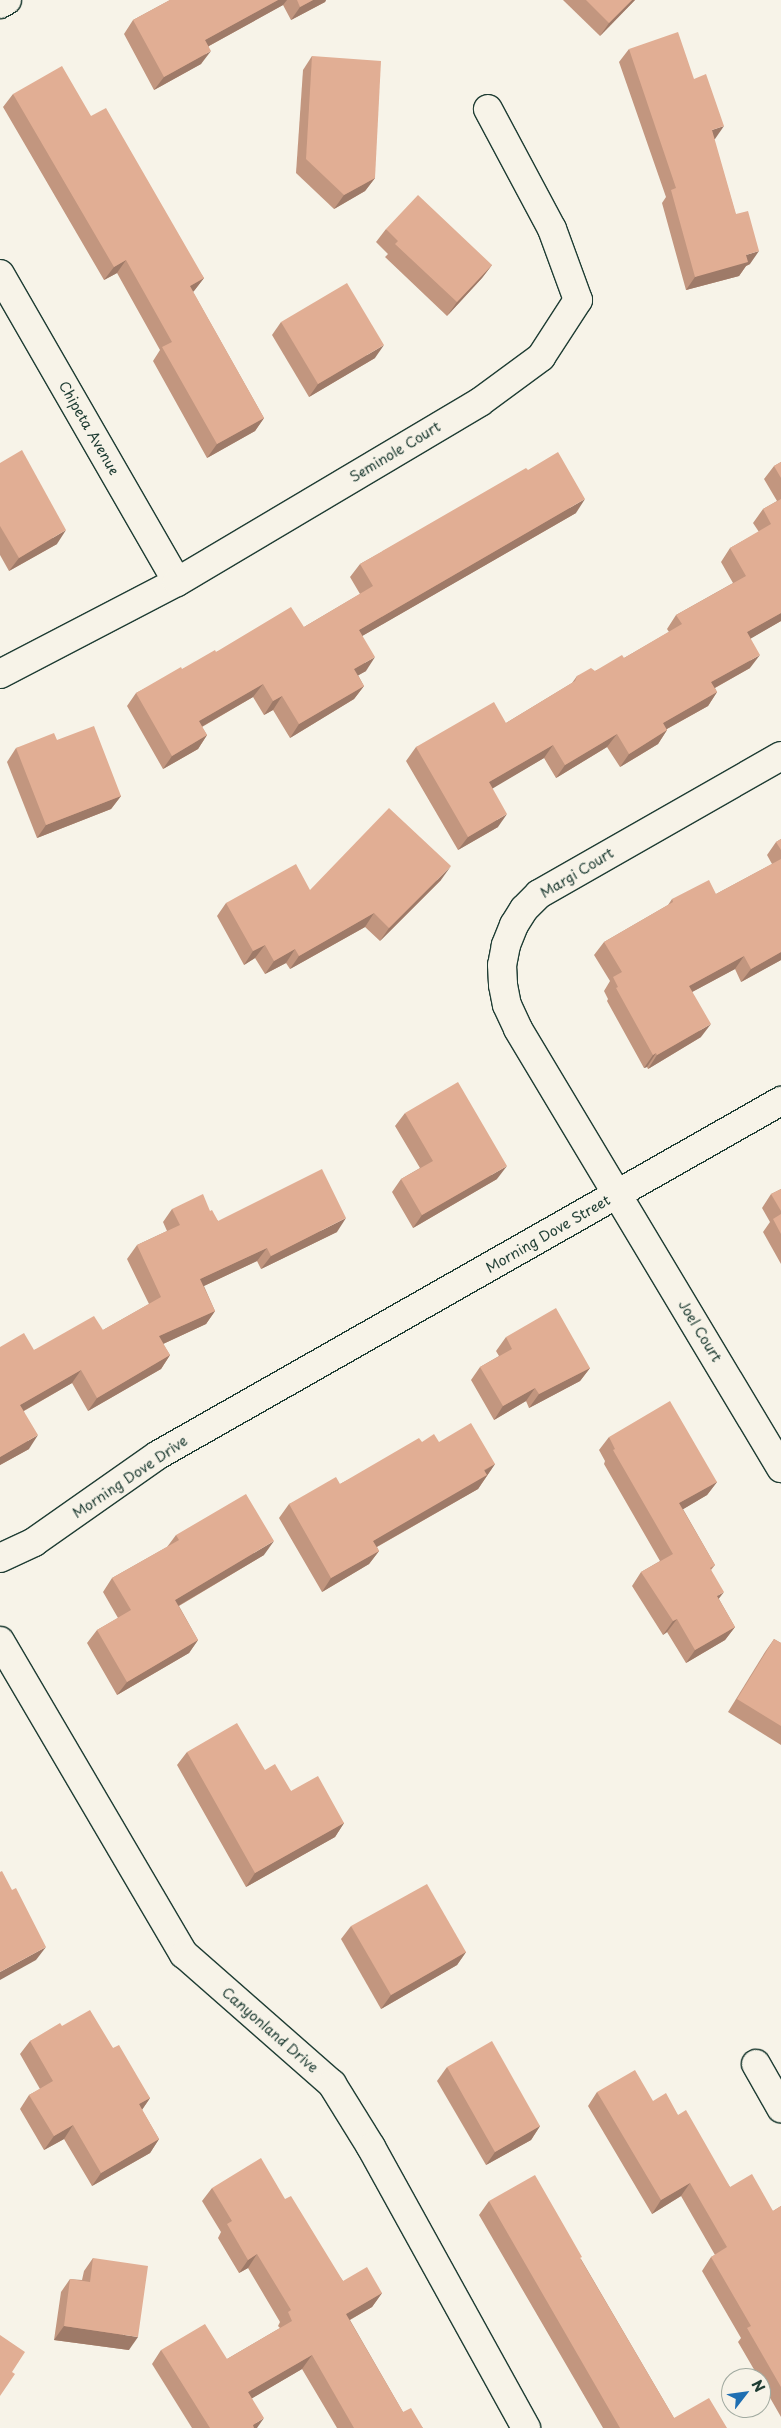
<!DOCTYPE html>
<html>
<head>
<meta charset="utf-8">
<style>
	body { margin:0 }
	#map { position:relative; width:781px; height:2428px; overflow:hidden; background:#f7f3e8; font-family:"Playpen Sans",sans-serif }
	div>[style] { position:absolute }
	.roads { filter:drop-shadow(1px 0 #1f3d34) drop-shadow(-1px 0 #1f3d34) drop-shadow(0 1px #1f3d34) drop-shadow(0 -1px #1f3d34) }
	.minor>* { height:28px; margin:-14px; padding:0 14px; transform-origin:14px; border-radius:14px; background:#f7f3e8 }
	.wall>* { inset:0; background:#c2967f }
	.shaded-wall>* { inset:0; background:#9e7a68 }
	.building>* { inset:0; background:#e1ae94 }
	span { translate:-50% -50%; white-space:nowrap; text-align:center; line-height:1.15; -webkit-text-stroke:4px #f7f3e8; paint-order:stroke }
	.street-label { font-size:14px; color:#1f3d34 }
	.north { position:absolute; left:721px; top:2368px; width:50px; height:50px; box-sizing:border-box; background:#f7f3e8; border:1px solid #a1aaa0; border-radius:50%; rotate:60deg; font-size:14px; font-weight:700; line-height:20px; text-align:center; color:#1f3d34 }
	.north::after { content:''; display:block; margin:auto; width:18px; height:22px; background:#1f6fb2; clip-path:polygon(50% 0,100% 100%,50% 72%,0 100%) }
</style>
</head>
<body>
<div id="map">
	<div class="roads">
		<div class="minor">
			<div style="left:0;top:4px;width:8px;rotate:-30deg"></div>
			<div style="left:0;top:274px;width:355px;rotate:60.1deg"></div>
			<div style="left:0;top:674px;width:199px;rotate:-27.5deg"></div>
			<div style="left:177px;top:582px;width:352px;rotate:-30.7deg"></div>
			<div style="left:480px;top:402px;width:76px;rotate:-36.4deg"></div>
			<div style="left:541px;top:357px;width:68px;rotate:-57deg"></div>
			<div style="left:578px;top:300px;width:76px;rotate:-110.1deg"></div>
			<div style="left:552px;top:229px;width:136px;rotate:-118.1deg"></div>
			<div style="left:781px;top:756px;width:279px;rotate:150.3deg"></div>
			<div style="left:539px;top:894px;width:21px;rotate:135deg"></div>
			<div style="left:524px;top:909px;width:19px;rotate:122deg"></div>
			<div style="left:514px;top:925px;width:22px;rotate:112deg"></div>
			<div style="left:506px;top:945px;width:20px;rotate:101deg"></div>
			<div style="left:502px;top:965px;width:20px;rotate:87deg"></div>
			<div style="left:503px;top:985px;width:20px;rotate:79deg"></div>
			<div style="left:507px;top:1005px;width:26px;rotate:65deg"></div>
			<div style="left:518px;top:1029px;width:512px;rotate:59.07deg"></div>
			<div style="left:0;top:1558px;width:38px;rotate:-25deg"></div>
			<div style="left:34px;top:1542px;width:151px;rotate:-35.1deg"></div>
			<div style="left:158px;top:1455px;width:717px;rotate:-29.61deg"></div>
			<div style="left:0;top:1641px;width:363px;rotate:59.6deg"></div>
			<div style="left:184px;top:1954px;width:197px;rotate:41.3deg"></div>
			<div style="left:332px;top:2084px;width:74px;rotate:58.2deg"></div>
			<div style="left:371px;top:2147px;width:321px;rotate:61.1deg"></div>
			<div style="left:756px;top:2064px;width:51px;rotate:60.4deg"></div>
		</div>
	</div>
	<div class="wall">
		<div style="clip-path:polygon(170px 0,326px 0,325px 2px,291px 20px,283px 5px,209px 46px,201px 64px,154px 90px,124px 34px,133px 20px)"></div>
		<div style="clip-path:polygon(563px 0,635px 0,600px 36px)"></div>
		<div style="clip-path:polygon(629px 49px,714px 140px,750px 264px,746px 266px,739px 276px,686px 290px,662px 203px,666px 197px,619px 62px)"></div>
		<div style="clip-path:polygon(312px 56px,375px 178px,365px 191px,334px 209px,296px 173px,303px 70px)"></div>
		<div style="clip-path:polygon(13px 94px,91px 116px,204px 278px,193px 292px,264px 418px,255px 431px,207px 458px,153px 361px,160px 350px,117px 273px,104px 280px,3px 107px)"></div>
		<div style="clip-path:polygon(386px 229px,492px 265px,482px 278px,447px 316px,385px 257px,388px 254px,376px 242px)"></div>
		<div style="clip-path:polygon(281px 322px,375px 358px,309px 397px,272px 335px)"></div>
		<div style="clip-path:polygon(781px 462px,781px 621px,751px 638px,750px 668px,715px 688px,717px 692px,708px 706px,667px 729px,667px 730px,658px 744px,620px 767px,607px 747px,556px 778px,544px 758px,492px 788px,498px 827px,458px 850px,406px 761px,416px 747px,506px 723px,572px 683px,577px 676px,595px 671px,624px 658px,669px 632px,667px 629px,676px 615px,733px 583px,721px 562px,730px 548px,759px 532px,753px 523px,763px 509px,777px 501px,764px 479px,774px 466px)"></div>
		<div style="clip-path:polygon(0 463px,57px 544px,9px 571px,0 555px)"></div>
		<div style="clip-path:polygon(528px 470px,576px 513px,362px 636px,366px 671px,358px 675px,364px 686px,354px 699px,290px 738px,273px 710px,264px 715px,253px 697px,202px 727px,207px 735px,198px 749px,163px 769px,127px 706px,136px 693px,216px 652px,304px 627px,360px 594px,350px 577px,360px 564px)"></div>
		<div style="clip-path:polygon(57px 740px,121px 796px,111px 809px,37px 838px,7px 762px,16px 748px)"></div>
		<div style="clip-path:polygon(781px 839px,781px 960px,741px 982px,735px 969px,692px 992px,701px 1037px,648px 1069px,647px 1067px,644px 1068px,607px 1001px,608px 999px,604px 991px,610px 981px,594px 955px,604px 942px,668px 905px,672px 899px,716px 894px,772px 864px,767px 855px,776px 842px)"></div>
		<div style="clip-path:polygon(441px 880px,380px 941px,365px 927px,290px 969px,286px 963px,265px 974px,255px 958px,244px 965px,217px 916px,226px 903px,310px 890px)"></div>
		<div style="clip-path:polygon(405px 1113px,497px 1179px,413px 1228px,392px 1192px,401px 1179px,420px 1168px,395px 1126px)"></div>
		<div style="clip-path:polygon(781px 1189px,781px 1264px,763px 1232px,770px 1222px,762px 1208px,771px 1194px)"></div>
		<div style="clip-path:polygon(172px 1209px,210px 1211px,218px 1221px,337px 1232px,261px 1269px,257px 1261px,204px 1286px,215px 1311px,206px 1324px,163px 1344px,170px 1355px,161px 1369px,88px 1411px,72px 1383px,24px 1411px,29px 1449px,0 1465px,0 1347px,34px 1350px,103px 1330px,149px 1304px,127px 1259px,137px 1245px,167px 1231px,163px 1222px)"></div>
		<div style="clip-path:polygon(506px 1337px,590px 1368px,580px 1381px,529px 1408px,526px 1401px,494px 1420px,471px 1380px,480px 1367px,499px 1356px,496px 1351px)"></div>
		<div style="clip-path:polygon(609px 1437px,717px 1482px,707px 1495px,683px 1509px,715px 1565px,711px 1570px,719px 1599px,735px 1627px,725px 1640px,686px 1663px,667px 1632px,663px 1635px,632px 1586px,641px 1572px,660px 1561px,604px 1464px,605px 1461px,599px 1450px)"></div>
		<div style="clip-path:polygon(422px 1442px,439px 1442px,495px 1464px,478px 1489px,377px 1547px,379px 1551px,369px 1564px,322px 1592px,279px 1518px,289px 1504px,340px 1484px)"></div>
		<div style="clip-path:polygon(176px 1535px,264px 1555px,179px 1606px,198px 1640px,189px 1653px,117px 1695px,87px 1643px,97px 1630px,118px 1618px,103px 1592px,112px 1578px,167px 1547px)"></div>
		<div style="clip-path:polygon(774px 1639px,781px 1643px,781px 1745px,728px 1712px,765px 1652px)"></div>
		<div style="clip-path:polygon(187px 1752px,265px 1770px,291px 1791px,344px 1823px,335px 1837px,246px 1887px,177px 1765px)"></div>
		<div style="clip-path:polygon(351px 1926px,466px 1952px,457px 1965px,381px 2009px,341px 1939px)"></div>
		<div style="clip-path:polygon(62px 2026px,113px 2048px,150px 2098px,142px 2110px,159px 2139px,150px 2153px,92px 2186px,64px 2139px,44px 2150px,20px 2109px,29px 2095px,40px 2089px,20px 2054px,30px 2041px)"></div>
		<div style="clip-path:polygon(447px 2067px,540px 2126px,531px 2140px,486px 2165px,437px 2081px)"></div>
		<div style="clip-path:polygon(597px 2092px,653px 2101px,678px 2115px,730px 2187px,773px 2211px,781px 2206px,781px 2417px,761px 2382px,761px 2378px,759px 2378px,738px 2342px,741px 2338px,702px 2271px,711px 2257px,715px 2255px,681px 2196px,652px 2214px,588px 2106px)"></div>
		<div style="clip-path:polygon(212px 2188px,285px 2199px,343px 2281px,382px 2293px,372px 2307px,350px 2320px,403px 2412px,423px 2428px,337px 2428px,302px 2369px,252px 2398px,257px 2428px,192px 2428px,152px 2364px,161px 2350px,227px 2359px,280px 2328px,278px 2326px,280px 2322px,248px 2268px,239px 2273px,218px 2238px,221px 2232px,202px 2201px)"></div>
		<div style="clip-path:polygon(489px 2201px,581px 2259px,674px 2418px,727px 2428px,603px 2428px,479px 2215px)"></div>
		<div style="clip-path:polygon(93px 2258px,129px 2350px,54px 2340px,61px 2292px,70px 2279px,82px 2280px,84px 2271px)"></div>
	</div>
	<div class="shaded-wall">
		<div style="clip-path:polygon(278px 0,287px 0,283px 5px,196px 53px,205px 40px)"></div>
		<div style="clip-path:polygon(313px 0,326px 0,325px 2px,291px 20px,300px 7px)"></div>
		<div style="clip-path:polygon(632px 0,635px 0,600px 36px,609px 23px)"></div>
		<div style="clip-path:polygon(211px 51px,201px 64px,154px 90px,164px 77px)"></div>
		<div style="clip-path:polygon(724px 126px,715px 139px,702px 144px,712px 130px)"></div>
		<div style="clip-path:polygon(375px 178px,365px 191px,334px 209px,344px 195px)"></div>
		<div style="clip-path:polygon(759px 251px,750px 264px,746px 266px,739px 276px,686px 290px,695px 277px,746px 255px)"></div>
		<div style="clip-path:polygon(126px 260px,117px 273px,104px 280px,114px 267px)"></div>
		<div style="clip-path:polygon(492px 265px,482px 278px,447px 316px,457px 302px)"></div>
		<div style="clip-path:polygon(204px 278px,194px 291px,181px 299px,190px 286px)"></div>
		<div style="clip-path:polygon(384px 345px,375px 358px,309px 397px,318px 384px)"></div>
		<div style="clip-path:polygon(264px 418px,255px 431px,207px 458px,217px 444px)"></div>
		<div style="clip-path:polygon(585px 499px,576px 513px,350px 643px,359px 630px)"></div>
		<div style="clip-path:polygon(66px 530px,57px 544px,9px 571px,19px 558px)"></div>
		<div style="clip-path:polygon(781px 613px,781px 621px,738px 646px,747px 632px)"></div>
		<div style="clip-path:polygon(760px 655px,750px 668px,702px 695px,711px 682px)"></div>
		<div style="clip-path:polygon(375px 657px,366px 671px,345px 683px,354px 669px)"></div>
		<div style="clip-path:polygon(263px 684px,253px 697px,189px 734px,199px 721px)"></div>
		<div style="clip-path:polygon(364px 686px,354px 699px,290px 738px,299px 724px)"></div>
		<div style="clip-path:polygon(717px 692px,708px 706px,654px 736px,663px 723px)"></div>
		<div style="clip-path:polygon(282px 696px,273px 710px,264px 715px,273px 701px)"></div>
		<div style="clip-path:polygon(667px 730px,658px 744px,620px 767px,629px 754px)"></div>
		<div style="clip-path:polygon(617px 734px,607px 747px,556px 778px,565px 765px)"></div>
		<div style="clip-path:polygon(207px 735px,198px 749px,163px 769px,172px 756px)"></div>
		<div style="clip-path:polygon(553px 745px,544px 758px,480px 796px,489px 782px)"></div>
		<div style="clip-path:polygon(121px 796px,111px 809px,37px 838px,46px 825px)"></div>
		<div style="clip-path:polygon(507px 814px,498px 827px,458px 850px,468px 837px)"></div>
		<div style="clip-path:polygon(451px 866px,441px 880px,380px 941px,389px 928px)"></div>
		<div style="clip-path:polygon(374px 913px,365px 927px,290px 969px,299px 956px)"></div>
		<div style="clip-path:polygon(265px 945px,255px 958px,244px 965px,253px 951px)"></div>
		<div style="clip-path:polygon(295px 949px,286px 963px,265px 974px,274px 961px)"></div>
		<div style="clip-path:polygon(781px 952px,781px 960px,741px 982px,751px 969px)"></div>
		<div style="clip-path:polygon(744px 956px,735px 969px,679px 999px,689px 986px)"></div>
		<div style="clip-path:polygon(711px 1024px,701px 1037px,648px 1069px,657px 1055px)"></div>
		<div style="clip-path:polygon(656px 1053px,647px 1067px,644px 1068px,653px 1055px)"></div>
		<div style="clip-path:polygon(507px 1166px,497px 1179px,413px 1228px,422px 1215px)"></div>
		<div style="clip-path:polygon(346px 1218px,337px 1232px,261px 1269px,271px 1256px)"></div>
		<div style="clip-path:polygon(267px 1248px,257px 1261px,191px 1292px,200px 1279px)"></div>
		<div style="clip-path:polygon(215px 1311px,206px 1324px,150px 1350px,159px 1336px)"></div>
		<div style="clip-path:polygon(170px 1355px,161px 1369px,88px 1411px,97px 1398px)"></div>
		<div style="clip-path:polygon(590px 1368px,580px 1381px,529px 1408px,539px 1394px)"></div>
		<div style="clip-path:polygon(81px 1370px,72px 1383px,11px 1418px,20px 1405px)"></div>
		<div style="clip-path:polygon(535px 1388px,526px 1401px,494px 1420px,503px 1406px)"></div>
		<div style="clip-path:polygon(38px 1435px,29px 1449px,0 1465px,0 1457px)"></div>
		<div style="clip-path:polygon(495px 1464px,478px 1489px,364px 1554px,373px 1541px)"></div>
		<div style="clip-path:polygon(717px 1482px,707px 1495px,670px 1517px,679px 1503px)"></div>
		<div style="clip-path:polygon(274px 1541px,264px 1555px,166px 1613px,175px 1600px)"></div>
		<div style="clip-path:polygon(379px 1551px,369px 1564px,322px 1592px,331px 1578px)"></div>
		<div style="clip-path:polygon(724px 1592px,714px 1605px,717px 1596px)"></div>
		<div style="clip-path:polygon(677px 1619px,667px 1632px,663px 1635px,673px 1621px)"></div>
		<div style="clip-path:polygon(735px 1627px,725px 1640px,686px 1663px,695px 1650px)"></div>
		<div style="clip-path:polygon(198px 1640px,189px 1653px,117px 1695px,127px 1682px)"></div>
		<div style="clip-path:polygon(344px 1823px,335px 1837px,246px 1887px,255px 1873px)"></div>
		<div style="clip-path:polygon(46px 1947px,36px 1960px,0 1980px,0 1972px)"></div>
		<div style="clip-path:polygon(466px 1952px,457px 1965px,381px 2009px,391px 1995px)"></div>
		<div style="clip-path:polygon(150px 2098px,141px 2111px,139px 2104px)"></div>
		<div style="clip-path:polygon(73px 2125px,64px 2139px,44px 2150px,54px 2136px)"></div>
		<div style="clip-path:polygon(540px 2126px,531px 2140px,486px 2165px,495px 2152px)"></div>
		<div style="clip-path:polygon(159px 2139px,150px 2153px,92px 2186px,101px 2173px)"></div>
		<div style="clip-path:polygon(690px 2183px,681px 2196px,652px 2214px,661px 2200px)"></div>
		<div style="clip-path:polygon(257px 2254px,248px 2268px,239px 2273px,248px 2260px)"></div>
		<div style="clip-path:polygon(382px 2293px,372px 2307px,337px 2327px,346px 2314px)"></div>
		<div style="clip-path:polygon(64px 2326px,138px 2337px,129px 2350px,54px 2340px)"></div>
		<div style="clip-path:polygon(312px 2355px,302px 2369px,239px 2406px,248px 2392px)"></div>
		<div style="clip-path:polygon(264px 2418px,257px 2428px,250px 2428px,253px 2425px)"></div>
	</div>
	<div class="building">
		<div style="clip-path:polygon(170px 0,278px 0,205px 40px,211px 51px,164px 77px,133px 20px)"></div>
		<div style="clip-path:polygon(297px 0,313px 0,300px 7px)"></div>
		<div style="clip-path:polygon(586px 0,632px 0,609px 23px)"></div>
		<div style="clip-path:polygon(678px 32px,694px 79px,706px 74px,724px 126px,712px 130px,736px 214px,748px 211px,759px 251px,746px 255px,748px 262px,695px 277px,671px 190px,676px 188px,629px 49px)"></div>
		<div style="clip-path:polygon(312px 56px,381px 61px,375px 178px,344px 195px,306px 159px)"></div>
		<div style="clip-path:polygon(62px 66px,91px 116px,106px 108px,204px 278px,190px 286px,264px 418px,217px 444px,162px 347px,172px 342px,126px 260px,114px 267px,13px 94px)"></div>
		<div style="clip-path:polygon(418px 195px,492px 265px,457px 302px,395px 244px,398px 241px,386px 229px)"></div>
		<div style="clip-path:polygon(347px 283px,384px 345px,318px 384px,281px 322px)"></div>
		<div style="clip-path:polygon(22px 450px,66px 530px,19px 558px,0 526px,0 463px)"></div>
		<div style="clip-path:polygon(558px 452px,585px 499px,359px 630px,375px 657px,354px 669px,364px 686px,299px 724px,282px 696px,273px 701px,263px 684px,199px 721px,207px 735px,172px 756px,136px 693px,181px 667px,182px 669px,215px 650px,216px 652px,291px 607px,304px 627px,373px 586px,360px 564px,526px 468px,528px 470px)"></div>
		<div style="clip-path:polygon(781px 462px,781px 478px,774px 466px)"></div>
		<div style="clip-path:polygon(781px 499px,781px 613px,747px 632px,760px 655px,711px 682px,717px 692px,663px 723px,667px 730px,629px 754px,617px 734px,565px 765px,553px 745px,489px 782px,507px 814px,468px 837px,416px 747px,494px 702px,506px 723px,575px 681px,577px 676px,591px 668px,595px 671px,622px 655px,624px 658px,682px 624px,676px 615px,746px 576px,730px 548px,771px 524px,763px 509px)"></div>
		<div style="clip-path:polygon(94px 726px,121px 796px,46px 825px,16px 748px,54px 733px,57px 740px)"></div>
		<div style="clip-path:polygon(389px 808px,451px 866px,389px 928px,374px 913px,299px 956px,295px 949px,274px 961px,265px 945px,253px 951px,226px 903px,296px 864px,310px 890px)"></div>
		<div style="clip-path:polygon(781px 839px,781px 850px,776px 842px)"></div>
		<div style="clip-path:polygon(781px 859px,781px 952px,751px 969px,744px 956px,689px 986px,711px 1024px,657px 1055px,656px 1053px,653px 1055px,616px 988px,618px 987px,613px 977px,622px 972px,604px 942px,673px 902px,672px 899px,709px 880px,716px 894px)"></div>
		<div style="clip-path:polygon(458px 1082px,507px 1166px,422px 1215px,401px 1179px,433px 1161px,405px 1113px)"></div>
		<div style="clip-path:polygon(322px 1169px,346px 1218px,271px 1256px,267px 1248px,200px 1279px,215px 1311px,159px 1336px,170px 1355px,97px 1398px,81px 1370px,20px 1405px,38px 1435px,0 1457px,0 1347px,24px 1333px,34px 1350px,94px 1316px,103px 1330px,161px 1297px,137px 1245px,180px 1225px,172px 1209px,203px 1194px,210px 1211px,212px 1210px,218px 1221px)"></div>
		<div style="clip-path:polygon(781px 1189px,781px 1211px,771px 1194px)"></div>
		<div style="clip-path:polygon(781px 1214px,781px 1234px,773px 1219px)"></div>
		<div style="clip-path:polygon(556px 1308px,590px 1368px,539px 1394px,535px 1388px,503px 1406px,480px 1367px,512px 1349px,506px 1337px)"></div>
		<div style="clip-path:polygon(670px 1401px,717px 1482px,679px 1503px,715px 1565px,710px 1568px,724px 1592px,717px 1596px,735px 1627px,695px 1650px,677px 1619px,673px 1621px,641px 1572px,673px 1554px,613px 1450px,615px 1449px,609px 1437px)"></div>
		<div style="clip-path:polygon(471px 1423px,495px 1464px,484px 1470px,487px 1475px,373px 1541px,379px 1551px,331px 1578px,289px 1504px,336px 1477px,340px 1484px,419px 1438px,422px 1442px,434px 1434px,439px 1442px)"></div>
		<div style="clip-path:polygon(246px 1494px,274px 1541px,175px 1600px,198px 1640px,127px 1682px,97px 1630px,131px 1610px,112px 1578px,179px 1540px,176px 1535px)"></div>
		<div style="clip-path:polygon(774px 1639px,781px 1643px,781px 1726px,737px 1699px)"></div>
		<div style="clip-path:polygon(237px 1723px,265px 1770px,275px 1764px,291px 1791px,318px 1776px,344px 1823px,255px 1873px,187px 1752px)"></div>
		<div style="clip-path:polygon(2px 1871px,12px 1890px,16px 1888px,46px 1947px,0 1972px,0 1872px)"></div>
		<div style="clip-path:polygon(427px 1884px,466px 1952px,391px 1995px,351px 1926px)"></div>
		<div style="clip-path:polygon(90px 2010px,113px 2048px,119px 2045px,150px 2098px,139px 2104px,159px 2139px,101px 2173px,73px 2125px,54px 2136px,29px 2095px,53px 2081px,30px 2041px,60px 2023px,62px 2026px)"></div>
		<div style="clip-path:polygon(492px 2041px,540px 2126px,495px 2152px,447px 2067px)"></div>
		<div style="clip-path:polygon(635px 2070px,653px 2101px,666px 2093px,678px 2115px,686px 2110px,730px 2187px,752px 2174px,773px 2211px,781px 2206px,781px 2387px,747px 2328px,751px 2326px,711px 2257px,727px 2247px,690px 2183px,661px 2200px,597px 2092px)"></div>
		<div style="clip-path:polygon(261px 2158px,285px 2199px,291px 2196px,343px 2281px,367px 2267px,382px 2293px,346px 2314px,403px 2412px,411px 2408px,423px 2428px,354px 2428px,312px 2355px,248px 2392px,264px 2418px,253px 2425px,254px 2428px,210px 2428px,161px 2350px,205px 2324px,227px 2359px,292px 2321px,288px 2312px,291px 2310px,257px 2254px,248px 2260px,227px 2224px,232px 2221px,212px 2188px)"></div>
		<div style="clip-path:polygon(535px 2175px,582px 2257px,580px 2258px,674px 2418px,709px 2398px,727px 2428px,620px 2428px,489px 2201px)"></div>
		<div style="clip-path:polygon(93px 2258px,148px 2266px,138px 2337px,64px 2326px,70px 2279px,90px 2282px)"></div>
		<div style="clip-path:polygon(0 2335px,25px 2352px,12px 2372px,15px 2374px,0 2396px)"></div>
	</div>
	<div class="street-label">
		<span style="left:89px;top:428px;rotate:60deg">Chipeta Avenue</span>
		<span style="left:395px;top:452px;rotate:-31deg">Seminole Court</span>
		<span style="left:577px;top:873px;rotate:-31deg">Margi Court</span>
		<span style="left:548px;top:1234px;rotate:-30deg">Morning Dove Street</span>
		<span style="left:700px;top:1331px;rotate:59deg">Joel Court</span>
		<span style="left:130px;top:1477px;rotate:-34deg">Morning Dove Drive</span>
		<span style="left:270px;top:2030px;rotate:41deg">Canyonland Drive</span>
	</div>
	<div class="north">N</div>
</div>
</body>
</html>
